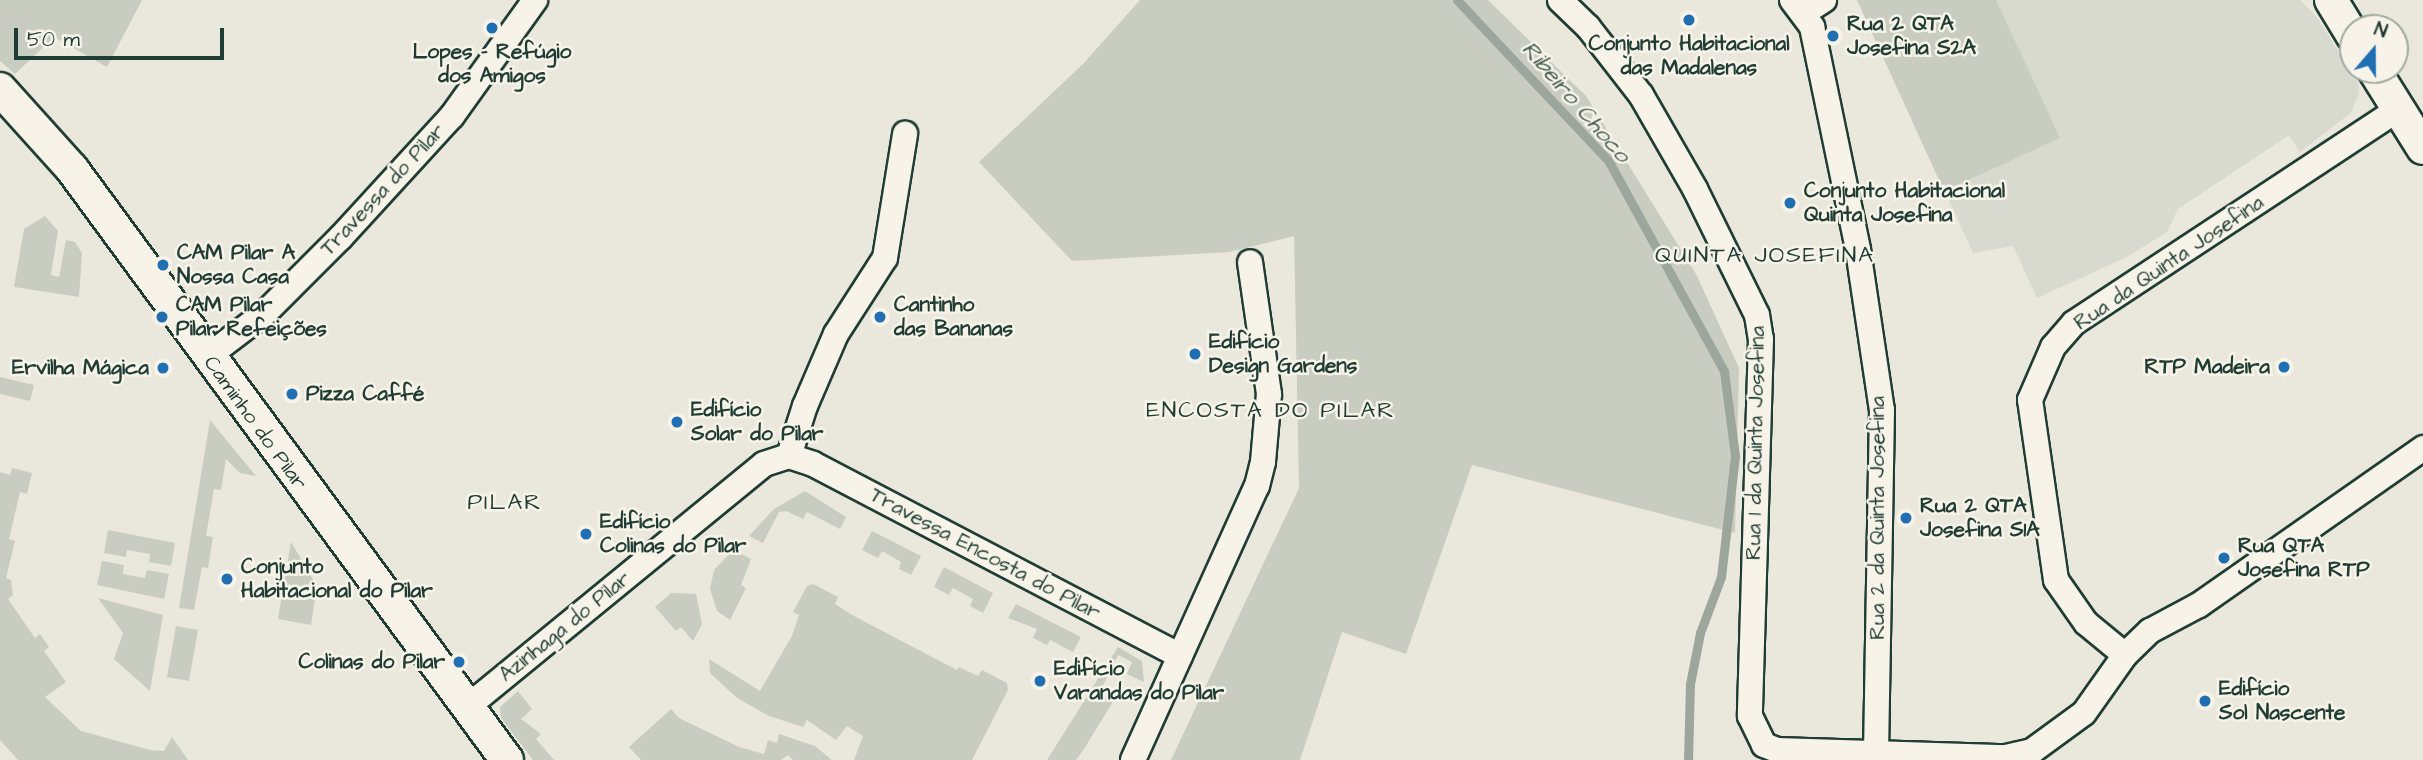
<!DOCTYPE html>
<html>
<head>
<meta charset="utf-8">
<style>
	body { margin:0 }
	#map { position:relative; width:2423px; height:760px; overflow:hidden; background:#eae8dd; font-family:"Architects Daughter",sans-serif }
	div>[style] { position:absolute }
	.built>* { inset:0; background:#d9dacf }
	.green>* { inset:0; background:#c8ccc1 }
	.stream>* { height:9px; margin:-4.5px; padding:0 4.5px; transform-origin:4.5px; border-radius:4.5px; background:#9ca69c }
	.roads { filter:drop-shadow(2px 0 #1f3d34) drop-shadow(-2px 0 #1f3d34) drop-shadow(0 2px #1f3d34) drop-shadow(0 -2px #1f3d34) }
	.minor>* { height:24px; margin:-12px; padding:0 12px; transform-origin:12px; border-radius:12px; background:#f7f3e8 }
	.tertiary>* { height:32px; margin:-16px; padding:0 16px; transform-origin:16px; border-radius:16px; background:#f7f3e8 }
	.dots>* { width:19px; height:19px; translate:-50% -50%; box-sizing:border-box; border:4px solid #f7f3e8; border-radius:50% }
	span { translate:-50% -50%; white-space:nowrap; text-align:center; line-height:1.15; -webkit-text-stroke:5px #f7f3e8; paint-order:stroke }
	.poi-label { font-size:21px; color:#1f3d34; font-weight:700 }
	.left { translate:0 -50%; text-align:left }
	.right { translate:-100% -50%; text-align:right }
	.street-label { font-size:21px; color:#1f3d34 }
	.water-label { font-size:23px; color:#445c53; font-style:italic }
	.neighbourhood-label { font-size:23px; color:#1f3d34; letter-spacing:2px }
	.north { position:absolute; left:2339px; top:14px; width:70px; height:70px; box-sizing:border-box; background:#f7f3e8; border:2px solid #a1aaa0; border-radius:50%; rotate:20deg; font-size:19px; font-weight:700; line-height:28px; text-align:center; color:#1f3d34 }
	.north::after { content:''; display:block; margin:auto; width:24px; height:32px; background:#1f6fb2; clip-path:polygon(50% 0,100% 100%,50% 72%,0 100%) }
	.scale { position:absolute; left:14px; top:28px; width:210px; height:32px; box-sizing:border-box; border:4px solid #1f3d34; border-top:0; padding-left:9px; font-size:21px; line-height:24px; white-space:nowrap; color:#1f3d34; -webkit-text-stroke:5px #f7f3e8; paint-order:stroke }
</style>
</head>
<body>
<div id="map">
	<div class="built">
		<div style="clip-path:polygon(1857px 0,2300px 0,2317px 17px,2358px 82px,2359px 94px,2351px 113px,2300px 152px,2289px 135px,2178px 209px,2167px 232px,2125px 258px,2037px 298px,2013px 246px,1973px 253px)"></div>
	</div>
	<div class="green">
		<div style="clip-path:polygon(0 0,142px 0,107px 67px,54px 37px,15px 74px,0 61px)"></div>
		<div style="clip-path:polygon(1140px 0,1488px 0,1586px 96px,1696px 274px,1739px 368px,1735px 533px,1472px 465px,1406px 654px,1342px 632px,1300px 760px,1171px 760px,1299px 488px,1294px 236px,1229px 252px,1072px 261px,979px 162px,1083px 64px)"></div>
		<div style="clip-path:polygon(1857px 0,1996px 0,2060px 138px,1944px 191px)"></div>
		<div style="clip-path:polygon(45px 216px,58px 231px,51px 275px,59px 277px,66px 240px,75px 242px,82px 253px,79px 297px,14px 287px,24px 229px)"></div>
		<div style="clip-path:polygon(0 377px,34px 385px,30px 401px,0 394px)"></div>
		<div style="clip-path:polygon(210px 420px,256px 476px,240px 473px,226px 459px,221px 490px,214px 489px,206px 536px,213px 537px,208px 568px,202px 567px,194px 610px,179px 608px)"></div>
		<div style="clip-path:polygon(12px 468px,32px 473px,27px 494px,20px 492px,9px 539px,15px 541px,6px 578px,11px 580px,13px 595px,8px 599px,35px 638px,40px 634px,49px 647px,44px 651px,66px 682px,45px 697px,81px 731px,150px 750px,164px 751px,172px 737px,188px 760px,18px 760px,0 740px,0 472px,10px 475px)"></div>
		<div style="clip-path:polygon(805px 491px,846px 517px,840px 529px,807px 512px,803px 519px,786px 511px,779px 512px,763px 543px,749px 536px,774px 509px)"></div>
		<div style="clip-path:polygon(108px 530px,175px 543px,171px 566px,149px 562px,150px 554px,127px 550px,126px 557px,104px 553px)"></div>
		<div style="clip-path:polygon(872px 531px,921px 556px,911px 575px,899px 569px,901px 562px,882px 551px,878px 558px,862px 550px)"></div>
		<div style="clip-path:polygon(291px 542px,317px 586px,311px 625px,278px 619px)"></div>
		<div style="clip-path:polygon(733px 550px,751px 559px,741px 585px,746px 588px,730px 620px,717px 611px,710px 589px,714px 570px)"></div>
		<div style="clip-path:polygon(102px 561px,124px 565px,123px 574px,145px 578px,147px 570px,169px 574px,164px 599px,97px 585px)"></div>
		<div style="clip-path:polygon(944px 567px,993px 593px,983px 613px,970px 606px,973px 599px,953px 588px,949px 595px,934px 587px)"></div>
		<div style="clip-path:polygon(813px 584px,838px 597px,835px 604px,852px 615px,957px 670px,959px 667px,978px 676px,982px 670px,1007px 683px,1008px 690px,972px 760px,854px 760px,863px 736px,847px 726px,836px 740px,807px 720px,803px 727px,769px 716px,737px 698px,710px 673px,709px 659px,760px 691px,792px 636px,799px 615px,793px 612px,807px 586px)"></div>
		<div style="clip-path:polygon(671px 593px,696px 594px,702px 624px,693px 641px,681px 627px,676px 631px,655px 607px)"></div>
		<div style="clip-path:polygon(98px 598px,163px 615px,150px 691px,114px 659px,123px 633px)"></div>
		<div style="clip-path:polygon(1016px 604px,1081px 637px,1073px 652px,1050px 640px,1047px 645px,1033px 638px,1037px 629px,1008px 618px)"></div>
		<div style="clip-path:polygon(176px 626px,198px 630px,189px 681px,167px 677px)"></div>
		<div style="clip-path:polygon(1118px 647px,1142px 661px,1144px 682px,1127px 674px,1132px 662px,1118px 655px,1102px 687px,1117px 695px,1084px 749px,1076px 760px,1047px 760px)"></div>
		<div style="clip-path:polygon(518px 691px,532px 709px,521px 719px,541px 734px,536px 739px,554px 760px,533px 760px,501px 718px,500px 707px)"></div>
		<div style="clip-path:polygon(671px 709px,679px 718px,739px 747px,764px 754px,768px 740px,777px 743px,779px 734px,815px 746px,832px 760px,793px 760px,788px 755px,781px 760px,641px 760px,629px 747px)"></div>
	</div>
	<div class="stream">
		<div style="left:1457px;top:0;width:220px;rotate:46.7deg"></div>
		<div style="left:1608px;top:160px;width:241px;rotate:61.2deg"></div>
		<div style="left:1724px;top:371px;width:86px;rotate:82.6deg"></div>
		<div style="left:1735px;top:456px;width:122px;rotate:96.6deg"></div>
		<div style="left:1721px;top:577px;width:60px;rotate:110.6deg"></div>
		<div style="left:1700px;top:633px;width:52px;rotate:101.1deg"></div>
		<div style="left:1690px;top:684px;width:76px;rotate:91.5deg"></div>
	</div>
	<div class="roads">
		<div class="minor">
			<div style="left:1560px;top:0;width:39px;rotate:44deg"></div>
			<div style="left:1588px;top:27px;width:86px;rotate:52.1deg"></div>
			<div style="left:1641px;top:95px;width:108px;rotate:60.1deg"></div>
			<div style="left:1695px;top:189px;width:140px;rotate:63.8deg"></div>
			<div style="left:1757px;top:315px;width:24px;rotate:81deg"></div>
			<div style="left:1761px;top:339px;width:377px;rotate:91.7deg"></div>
			<div style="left:1750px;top:716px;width:32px;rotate:64deg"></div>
			<div style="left:1764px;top:745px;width:14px;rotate:21deg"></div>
			<div style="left:1777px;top:750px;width:229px;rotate:1.8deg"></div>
			<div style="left:2006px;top:757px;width:27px;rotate:-13deg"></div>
			<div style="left:2032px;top:751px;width:64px;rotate:-36.2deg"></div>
			<div style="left:2084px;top:713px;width:71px;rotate:-54.7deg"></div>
			<div style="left:2125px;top:655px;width:35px;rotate:-44deg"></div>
			<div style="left:2150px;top:631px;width:55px;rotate:-28deg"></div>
			<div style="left:2199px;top:605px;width:274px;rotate:-35deg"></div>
			<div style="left:1792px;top:0;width:34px;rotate:53deg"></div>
			<div style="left:1812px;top:27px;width:228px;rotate:78.3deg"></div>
			<div style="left:1858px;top:250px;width:162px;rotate:81.5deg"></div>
			<div style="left:1882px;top:410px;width:344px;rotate:91deg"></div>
			<div style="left:1804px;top:13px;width:24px;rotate:-33deg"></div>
			<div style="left:207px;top:357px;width:74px;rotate:-37.3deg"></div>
			<div style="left:266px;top:312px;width:106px;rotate:-45deg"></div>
			<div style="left:341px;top:237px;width:164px;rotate:-47.5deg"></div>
			<div style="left:452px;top:116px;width:143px;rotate:-54.4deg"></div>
			<div style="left:789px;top:456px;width:52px;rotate:-72.3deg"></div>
			<div style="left:805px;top:406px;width:78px;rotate:-66.7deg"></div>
			<div style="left:836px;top:334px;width:90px;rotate:-57.2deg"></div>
			<div style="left:885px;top:258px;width:126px;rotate:-80.8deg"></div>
			<div style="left:2125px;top:655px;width:50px;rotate:-140.6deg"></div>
			<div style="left:2086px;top:623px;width:52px;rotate:-124.9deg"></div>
			<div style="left:2056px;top:580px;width:182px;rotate:-98.2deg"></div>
			<div style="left:2030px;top:400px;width:58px;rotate:-66.5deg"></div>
			<div style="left:2053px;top:347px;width:32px;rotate:-49deg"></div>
			<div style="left:2074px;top:323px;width:389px;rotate:-33.4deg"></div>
			<div style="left:466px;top:708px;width:385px;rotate:-39.3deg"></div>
			<div style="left:764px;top:464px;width:26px;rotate:-18deg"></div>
			<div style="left:789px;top:456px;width:25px;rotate:18deg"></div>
			<div style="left:813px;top:464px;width:414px;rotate:27.6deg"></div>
			<div style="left:1133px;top:760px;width:301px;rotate:-65.7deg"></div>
			<div style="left:1257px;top:486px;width:25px;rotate:-76deg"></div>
			<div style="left:1263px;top:462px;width:68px;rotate:-85deg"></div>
			<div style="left:1269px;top:394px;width:133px;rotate:-98.2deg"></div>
		</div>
		<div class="tertiary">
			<div style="left:2331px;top:0;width:42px;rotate:58.6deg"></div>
			<div style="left:2374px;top:70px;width:92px;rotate:57.9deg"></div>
			<div style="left:0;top:89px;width:108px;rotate:48deg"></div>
			<div style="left:72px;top:169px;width:734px;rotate:53.65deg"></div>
		</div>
	</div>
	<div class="dots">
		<div style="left:1689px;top:20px;background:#1f6fb2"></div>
		<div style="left:492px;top:28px;background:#1f6fb2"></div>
		<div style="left:1833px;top:36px;background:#1f6fb2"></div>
		<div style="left:1790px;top:203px;background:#1f6fb2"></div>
		<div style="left:163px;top:265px;background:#1f6fb2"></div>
		<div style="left:162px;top:317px;background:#1f6fb2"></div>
		<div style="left:880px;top:317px;background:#1f6fb2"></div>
		<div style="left:1195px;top:354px;background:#1f6fb2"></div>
		<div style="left:2284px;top:367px;background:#1f6fb2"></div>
		<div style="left:163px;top:368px;background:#1f6fb2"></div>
		<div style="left:292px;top:394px;background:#1f6fb2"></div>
		<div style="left:677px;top:422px;background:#1f6fb2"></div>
		<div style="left:1906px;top:518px;background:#1f6fb2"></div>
		<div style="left:586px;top:534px;background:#1f6fb2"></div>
		<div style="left:2224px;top:558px;background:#1f6fb2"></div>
		<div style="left:227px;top:579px;background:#1f6fb2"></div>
		<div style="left:459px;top:662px;background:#1f6fb2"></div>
		<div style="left:1040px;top:681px;background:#1f6fb2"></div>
		<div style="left:2205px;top:701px;background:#1f6fb2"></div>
	</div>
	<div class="poi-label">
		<span class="left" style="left:1847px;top:36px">Rua 2 QTA<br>Josefina S2A</span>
		<span style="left:1689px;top:56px">Conjunto Habitacional<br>das Madalenas</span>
		<span style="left:492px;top:64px">Lopes - Refúgio<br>dos Amigos</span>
		<span class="left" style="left:1804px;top:203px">Conjunto Habitacional<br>Quinta Josefina</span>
		<span class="left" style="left:177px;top:265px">CAM Pilar A<br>Nossa Casa</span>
		<span class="left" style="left:176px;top:317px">CAM Pilar<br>Pilar Refeições</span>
		<span class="left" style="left:894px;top:317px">Cantinho<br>das Bananas</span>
		<span class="left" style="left:1209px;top:354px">Edifício<br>Design Gardens</span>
		<span class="right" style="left:2270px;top:367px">RTP Madeira</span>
		<span class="right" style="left:149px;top:368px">Ervilha Mágica</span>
		<span class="left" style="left:306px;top:394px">Pizza Caffé</span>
		<span class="left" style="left:691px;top:422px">Edifício<br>Solar do Pilar</span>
		<span class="left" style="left:1920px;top:518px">Rua 2 QTA<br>Josefina S1A</span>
		<span class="left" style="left:600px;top:534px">Edifício<br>Colinas do Pilar</span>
		<span class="left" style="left:2238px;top:558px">Rua QTA<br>Josefina RTP</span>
		<span class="left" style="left:241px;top:579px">Conjunto<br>Habitacional do Pilar</span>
		<span class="right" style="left:445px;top:662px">Colinas do Pilar</span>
		<span class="left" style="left:1054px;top:681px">Edifício<br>Varandas do Pilar</span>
		<span class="left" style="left:2219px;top:701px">Edifício<br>Sol Nascente</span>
	</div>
	<div class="street-label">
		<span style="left:383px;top:190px;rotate:-47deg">Travessa do Pilar</span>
		<span style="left:2169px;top:263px;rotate:-34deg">Rua da Quinta Josefina</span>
		<span style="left:255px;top:423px;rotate:54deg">Caminho do Pilar</span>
		<span style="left:1756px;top:443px;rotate:-89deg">Rua 1 da Quinta Josefina</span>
		<span style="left:1878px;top:518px;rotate:-90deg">Rua 2 da Quinta Josefina</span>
		<span style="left:985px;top:554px;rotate:28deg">Travessa Encosta do Pilar</span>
		<span style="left:565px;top:627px;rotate:-39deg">Azinhaga do Pilar</span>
	</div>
	<div class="water-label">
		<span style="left:1576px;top:102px;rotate:49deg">Ribeiro Choco</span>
	</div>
	<div class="neighbourhood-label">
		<span style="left:1765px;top:255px">QUINTA JOSEFINA</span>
		<span style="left:1271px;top:410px">ENCOSTA DO PILAR</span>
		<span style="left:505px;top:502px">PILAR</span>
	</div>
	<div class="north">N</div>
	<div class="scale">50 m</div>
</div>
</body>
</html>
